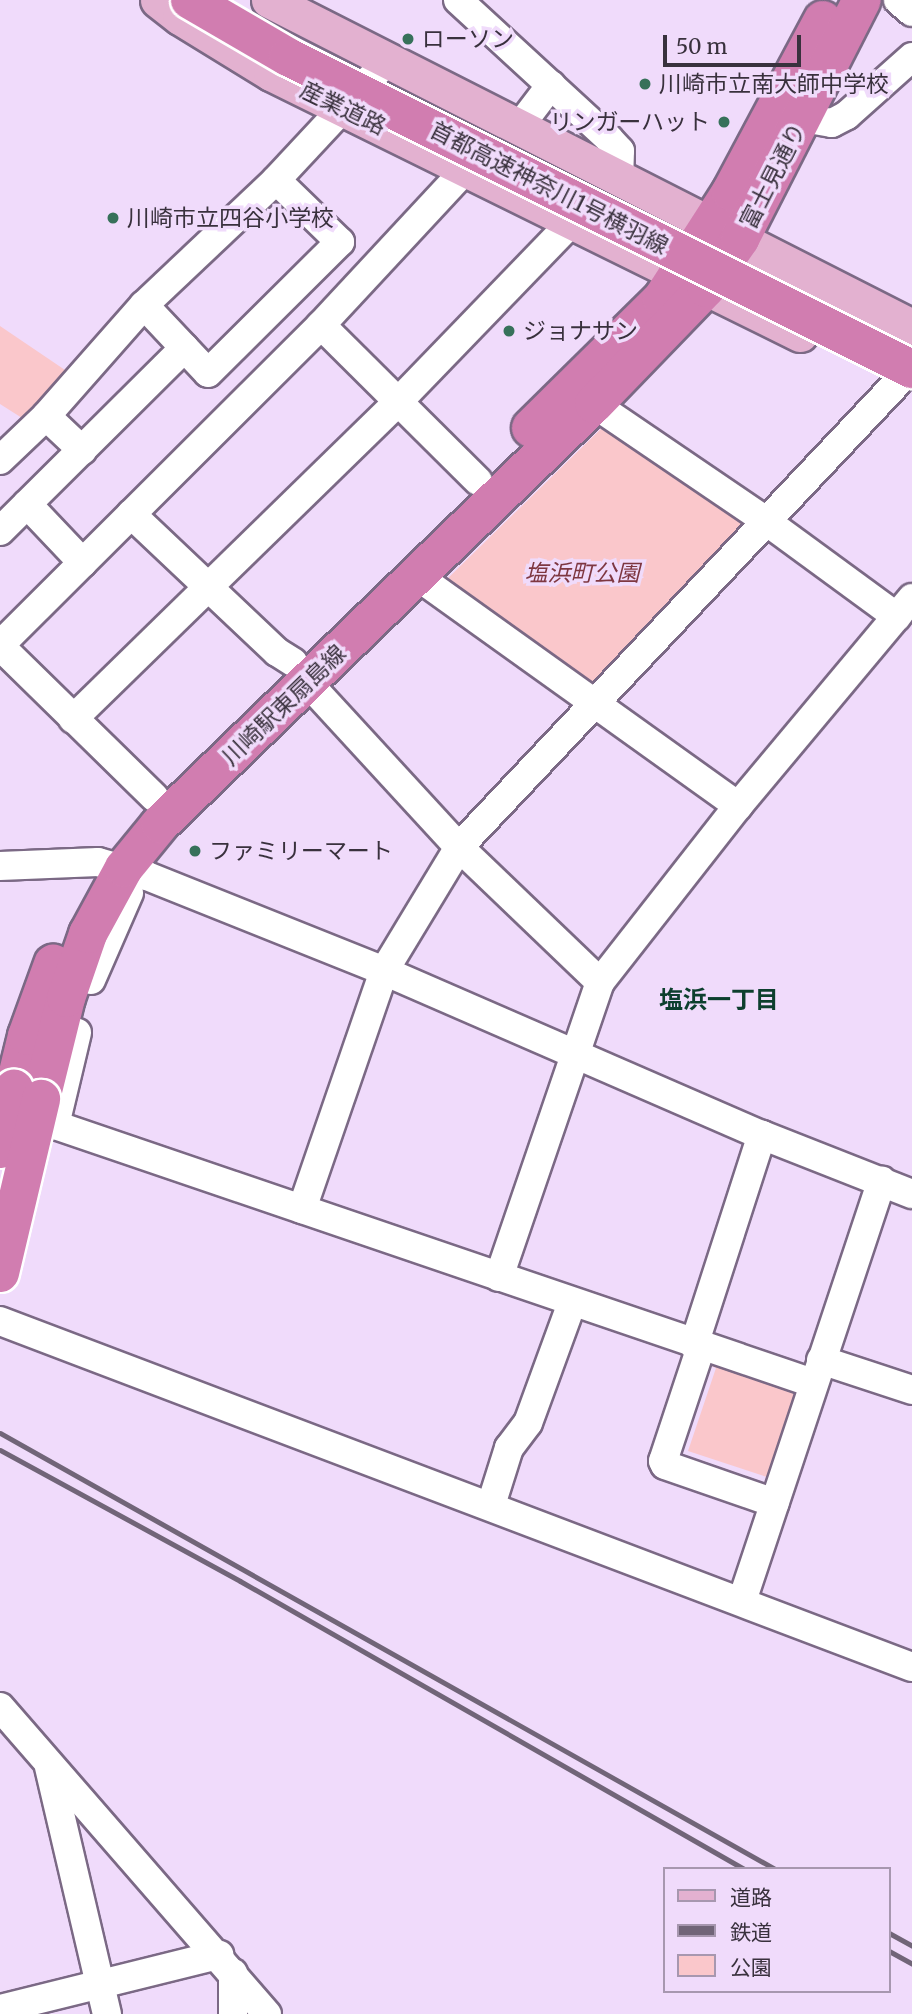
<!DOCTYPE html>
<html>
<head>
<meta charset="utf-8">
<style>
	body { margin:0 }
	#map { position:relative; width:912px; height:2014px; overflow:hidden; background:#f0dbfb; font-family:Merriweather,"Noto Sans JP",serif }
	div>[style] { position:absolute }
	.green>* { inset:0; background:#fac7cb }
	.roads { filter:drop-shadow(2px 0 #7b6985) drop-shadow(-2px 0 #7b6985) drop-shadow(0 2px #7b6985) drop-shadow(0 -2px #7b6985) }
	.minor>* { height:28px; margin:-14px; padding:0 14px; transform-origin:14px; border-radius:14px; background:#fff }
	.major>* { height:35px; margin:-17.5px; padding:0 17.5px; transform-origin:17.5px; border-radius:17.5px; background:#e3b1d0 }
	.highway>* { height:38px; margin:-19px; padding:0 19px; transform-origin:19px; border-radius:19px; background:#d17db0 }
	.rail>* { height:5px; margin:-2.5px; padding:0 2.5px; transform-origin:2.5px; border-radius:2.5px; background:#716578 }
	.bridges { filter:drop-shadow(2px 0 #fff) drop-shadow(-2px 0 #fff) drop-shadow(0 2px #fff) drop-shadow(0 -2px #fff) }
	.highway-bridge>* { height:38px; margin:-19px; padding:0 19px; transform-origin:19px; border-radius:19px; background:#d17db0 }
	.dots>* { width:19px; height:19px; translate:-50% -50%; box-sizing:border-box; border:4px solid #f0dbfb; border-radius:50% }
	span { translate:-50% -50%; white-space:nowrap; text-align:center; line-height:1.15; -webkit-text-stroke:7px #f0dbfb; paint-order:stroke }
	.poi-label { font-size:23px; color:#39313d }
	.left { translate:0 -50%; text-align:left }
	.right { translate:-100% -50%; text-align:right }
	.street-label { font-size:23px; color:#39313d }
	.park-label { font-size:23px; color:#7e3741; font-style:italic }
	.neighbourhood-label { font-size:24px; color:#0d3f2e; font-weight:700 }
	.legend { position:absolute; left:663px; top:1867px; width:228px; height:126px; box-sizing:border-box; background:#f0dbfb; border:2px solid #a797af; margin:0; padding:9px 12px; list-style:none; font-size:21px; color:#39313d }
	.legend li { display:flex; align-items:center; gap:14px; height:35px }
	.legend b { width:35px; border:2px solid #a797af }
	.scale { position:absolute; left:663px; top:35px; width:138px; height:32px; box-sizing:border-box; border:4px solid #39313d; border-top:0; padding-left:9px; font-size:21px; line-height:24px; white-space:nowrap; color:#39313d; -webkit-text-stroke:5px #f0dbfb; paint-order:stroke }
</style>
</head>
<body>
<div id="map">
	<div class="green">
		<div style="clip-path:polygon(0 326px,68px 372px,30px 418px,22px 418px,0 404px)"></div>
		<div style="clip-path:polygon(608px 422px,748px 519px,748px 530px,596px 688px,443px 583px)"></div>
		<div style="clip-path:polygon(705px 1359px,798px 1384px,804px 1398px,776px 1480px,688px 1451px,716px 1368px,703px 1363px)"></div>
	</div>
	<div class="roads">
		<div class="minor">
			<div style="left:458px;top:0;width:205px;rotate:42.6deg"></div>
			<div style="left:609px;top:139px;width:16px;rotate:47deg"></div>
			<div style="left:620px;top:151px;width:25px;rotate:92deg"></div>
			<div style="left:898px;top:0;width:18px;rotate:41deg"></div>
			<div style="left:803px;top:118px;width:29px;rotate:10deg"></div>
			<div style="left:832px;top:123px;width:17px;rotate:-28deg"></div>
			<div style="left:847px;top:115px;width:87px;rotate:-41.7deg"></div>
			<div style="left:519px;top:127px;width:53px;rotate:-52.7deg"></div>
			<div style="left:144px;top:305px;width:93px;rotate:46.7deg"></div>
			<div style="left:208px;top:373px;width:186px;rotate:-44.8deg"></div>
			<div style="left:340px;top:242px;width:89px;rotate:-135.9deg"></div>
			<div style="left:321px;top:325px;width:221px;rotate:44.8deg"></div>
			<div style="left:594px;top:404px;width:208px;rotate:34.2deg"></div>
			<div style="left:766px;top:521px;width:162px;rotate:36.2deg"></div>
			<div style="left:46px;top:416px;width:50px;rotate:43.4deg"></div>
			<div style="left:0;top:460px;width:64px;rotate:-43.7deg"></div>
			<div style="left:46px;top:416px;width:148px;rotate:-48.6deg"></div>
			<div style="left:144px;top:305px;width:182px;rotate:-43.4deg"></div>
			<div style="left:276px;top:180px;width:163px;rotate:-47deg"></div>
			<div style="left:27px;top:504px;width:81px;rotate:46.5deg"></div>
			<div style="left:131px;top:514px;width:201px;rotate:43.4deg"></div>
			<div style="left:277px;top:652px;width:19px;rotate:32deg"></div>
			<div style="left:0;top:531px;width:260px;rotate:-44.8deg"></div>
			<div style="left:417px;top:576px;width:395px;rotate:35.6deg"></div>
			<div style="left:0;top:645px;width:453px;rotate:-44.9deg"></div>
			<div style="left:321px;top:325px;width:213px;rotate:-47.1deg"></div>
			<div style="left:0;top:646px;width:216px;rotate:44.4deg"></div>
			<div style="left:308px;top:683px;width:223px;rotate:47.4deg"></div>
			<div style="left:459px;top:847px;width:195px;rotate:43.8deg"></div>
			<div style="left:73px;top:719px;width:454px;rotate:-44.3deg"></div>
			<div style="left:398px;top:402px;width:249px;rotate:-46deg"></div>
			<div style="left:0;top:866px;width:98px;rotate:-2.3deg"></div>
			<div style="left:98px;top:862px;width:51px;rotate:15.9deg"></div>
			<div style="left:147px;top:876px;width:255px;rotate:21.8deg"></div>
			<div style="left:384px;top:971px;width:412px;rotate:23.5deg"></div>
			<div style="left:762px;top:1135px;width:161px;rotate:21.5deg"></div>
			<div style="left:91px;top:980px;width:95px;rotate:-66.4deg"></div>
			<div style="left:20px;top:1117px;width:36px;rotate:13deg"></div>
			<div style="left:55px;top:1125px;width:801px;rotate:18.8deg"></div>
			<div style="left:55px;top:1125px;width:95px;rotate:-76.6deg"></div>
			<div style="left:302px;top:1209px;width:252px;rotate:-71deg"></div>
			<div style="left:384px;top:971px;width:145px;rotate:-58.8deg"></div>
			<div style="left:459px;top:847px;width:639px;rotate:-46.65deg"></div>
			<div style="left:499px;top:1277px;width:312px;rotate:-71.1deg"></div>
			<div style="left:600px;top:982px;width:224px;rotate:-51.9deg"></div>
			<div style="left:738px;top:806px;width:271px;rotate:-50.1deg"></div>
			<div style="left:0;top:1321px;width:975px;rotate:20.78deg"></div>
			<div style="left:694px;top:1345px;width:221px;rotate:-72.1deg"></div>
			<div style="left:701px;top:1347px;width:120px;rotate:108.4deg"></div>
			<div style="left:663px;top:1461px;width:4px;rotate:63deg"></div>
			<div style="left:665px;top:1465px;width:116px;rotate:19.1deg"></div>
			<div style="left:821px;top:1360px;width:96px;rotate:18.2deg"></div>
			<div style="left:491px;top:1505px;width:60px;rotate:-72.5deg"></div>
			<div style="left:509px;top:1448px;width:31px;rotate:-53deg"></div>
			<div style="left:528px;top:1423px;width:128px;rotate:-69.9deg"></div>
			<div style="left:742px;top:1601px;width:443px;rotate:-71.6deg"></div>
			<div style="left:0;top:1707px;width:407px;rotate:49deg"></div>
			<div style="left:49px;top:1767px;width:254px;rotate:76.8deg"></div>
			<div style="left:0;top:2009px;width:226px;rotate:-13.9deg"></div>
			<div style="left:233px;top:2014px;width:41px;rotate:-90deg"></div>
		</div>
		<div class="major">
			<div style="left:158px;top:0;width:28px;rotate:38deg"></div>
			<div style="left:180px;top:17px;width:107px;rotate:31.6deg"></div>
			<div style="left:271px;top:73px;width:590px;rotate:26.26deg"></div>
			<div style="left:269px;top:0;width:721px;rotate:26.96deg"></div>
		</div>
		<div class="highway">
			<div style="left:531px;top:428px;width:184px;rotate:-44.6deg"></div>
			<div style="left:662px;top:299px;width:127px;rotate:-57.2deg"></div>
			<div style="left:731px;top:192px;width:195px;rotate:-61.9deg"></div>
			<div style="left:14px;top:1089px;width:55px;rotate:-76.2deg"></div>
			<div style="left:27px;top:1036px;width:77px;rotate:-70.1deg"></div>
			<div style="left:41px;top:1099px;width:104px;rotate:-76.1deg"></div>
			<div style="left:66px;top:998px;width:68px;rotate:-71deg"></div>
			<div style="left:88px;top:934px;width:75px;rotate:-61.4deg"></div>
			<div style="left:124px;top:868px;width:57px;rotate:-50.7deg"></div>
			<div style="left:160px;top:824px;width:604px;rotate:-44.06deg"></div>
			<div style="left:594px;top:404px;width:161px;rotate:-46deg"></div>
			<div style="left:706px;top:288px;width:60px;rotate:-55.2deg"></div>
			<div style="left:740px;top:239px;width:268px;rotate:-63deg"></div>
		</div>
	</div>
	<div class="rail">
		<div style="left:0;top:1433px;width:889px;rotate:29.36deg"></div>
		<div style="left:0;top:1450px;width:273px;rotate:28.6deg"></div>
		<div style="left:240px;top:1581px;width:580px;rotate:29.74deg"></div>
		<div style="left:889px;top:1933px;width:26px;rotate:29deg"></div>
		<div style="left:889px;top:1951px;width:26px;rotate:29deg"></div>
	</div>
	<div class="bridges">
		<div class="highway-bridge">
			<div style="left:190px;top:0;width:113px;rotate:30.2deg"></div>
			<div style="left:288px;top:57px;width:698px;rotate:26.57deg"></div>
			<div style="left:0;top:1149px;width:62px;rotate:-76.9deg"></div>
			<div style="left:0;top:1273px;width:179px;rotate:-76.7deg"></div>
		</div>
	</div>
	<div class="dots">
		<div style="left:408px;top:39px;background:#37715a"></div>
		<div style="left:645px;top:84px;background:#37715a"></div>
		<div style="left:724px;top:122px;background:#37715a"></div>
		<div style="left:113px;top:218px;background:#37715a"></div>
		<div style="left:509px;top:331px;background:#37715a"></div>
		<div style="left:195px;top:851px;background:#37715a"></div>
	</div>
	<div class="poi-label">
		<span class="left" style="left:422px;top:39px">ローソン</span>
		<span class="left" style="left:659px;top:84px">川崎市立南大師中学校</span>
		<span class="right" style="left:710px;top:122px">リンガーハット</span>
		<span class="left" style="left:127px;top:218px">川崎市立四谷小学校</span>
		<span class="left" style="left:523px;top:331px">ジョナサン</span>
		<span class="left" style="left:209px;top:851px">ファミリーマート</span>
	</div>
	<div class="street-label">
		<span style="left:343px;top:108px;rotate:26deg">産業道路</span>
		<span style="left:773px;top:176px;rotate:-63deg">富士見通り</span>
		<span style="left:549px;top:188px;rotate:27deg">首都高速神奈川1号横羽線</span>
		<span style="left:284px;top:705px;rotate:-44deg">川崎駅東扇島線</span>
	</div>
	<div class="park-label">
		<span style="left:582px;top:573px">塩浜町公園</span>
	</div>
	<div class="neighbourhood-label">
		<span style="left:719px;top:1000px">塩浜一丁目</span>
	</div>
	<ul class="legend">
	<li><b style="height:9px;background:#e3b1d0"></b>道路</li>
	<li><b style="height:9px;background:#716578"></b>鉄道</li>
	<li><b style="height:19px;background:#fac7cb"></b>公園</li>
	</ul>
	<div class="scale">50 m</div>
</div>
</body>
</html>
